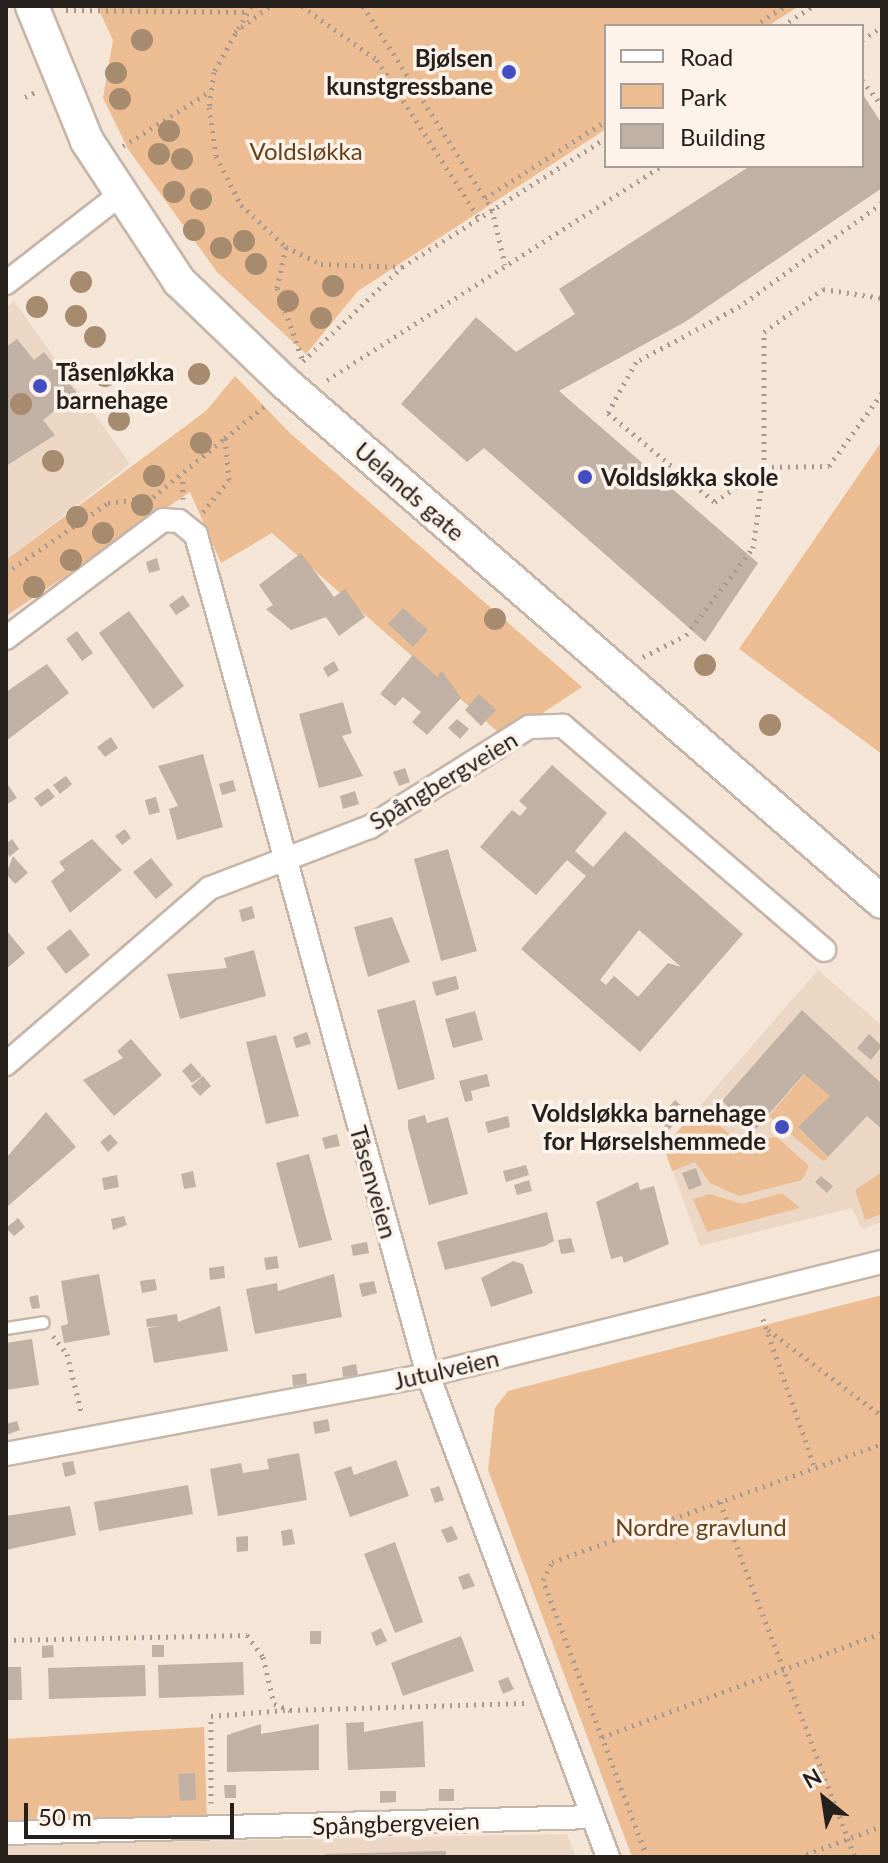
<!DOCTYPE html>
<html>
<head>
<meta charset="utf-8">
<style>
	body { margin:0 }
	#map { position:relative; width:888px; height:1863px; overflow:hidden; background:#f4e5d7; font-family:Lato,sans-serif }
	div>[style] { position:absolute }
	.built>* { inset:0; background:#ecd7c5 }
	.green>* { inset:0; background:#ecbc92 }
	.building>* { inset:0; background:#c0b1a4 }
	.path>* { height:5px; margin-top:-2.5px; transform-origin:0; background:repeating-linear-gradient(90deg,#a69a90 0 2px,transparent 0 8px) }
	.roads { filter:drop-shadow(2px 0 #c5b6a9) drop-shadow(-2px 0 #c5b6a9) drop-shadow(0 2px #c5b6a9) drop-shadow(0 -2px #c5b6a9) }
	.lane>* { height:11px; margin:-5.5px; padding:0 5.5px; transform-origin:5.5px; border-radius:5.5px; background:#fff }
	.street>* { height:22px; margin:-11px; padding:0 11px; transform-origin:11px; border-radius:11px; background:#fff }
	.secondary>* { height:32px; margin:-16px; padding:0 16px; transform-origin:16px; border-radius:16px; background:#fff }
	.trees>* { width:22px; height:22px; margin:-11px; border-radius:50%; background:#a68b6e }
	.dots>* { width:22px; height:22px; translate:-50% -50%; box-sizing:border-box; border:4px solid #fdf3eb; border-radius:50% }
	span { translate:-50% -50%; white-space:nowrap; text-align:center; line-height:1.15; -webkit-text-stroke:7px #fdf3eb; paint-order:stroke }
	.poi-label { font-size:24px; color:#26201c; font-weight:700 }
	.right { translate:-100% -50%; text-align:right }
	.left { translate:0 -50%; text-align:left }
	.park-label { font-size:24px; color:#674118 }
	.street-label { font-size:24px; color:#26201c }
	.frame { position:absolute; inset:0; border:8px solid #26201c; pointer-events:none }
	.legend { position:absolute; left:604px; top:24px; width:260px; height:144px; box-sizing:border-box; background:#fdf3eb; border:2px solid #a79f98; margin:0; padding:10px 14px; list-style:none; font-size:24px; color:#26201c }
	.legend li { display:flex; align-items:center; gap:16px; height:40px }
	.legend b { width:40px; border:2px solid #a79f98 }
	.north { position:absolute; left:784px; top:1759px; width:80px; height:80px; -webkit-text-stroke:6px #fdf3eb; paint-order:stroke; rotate:330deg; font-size:22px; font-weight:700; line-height:32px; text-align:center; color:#26201c }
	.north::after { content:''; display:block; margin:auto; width:28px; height:36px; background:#26201c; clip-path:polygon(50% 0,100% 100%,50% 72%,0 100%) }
	.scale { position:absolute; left:24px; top:1803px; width:210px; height:36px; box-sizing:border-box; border:4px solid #26201c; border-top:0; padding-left:10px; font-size:24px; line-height:28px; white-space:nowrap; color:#26201c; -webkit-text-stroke:6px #fdf3eb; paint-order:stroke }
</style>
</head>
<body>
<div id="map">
	<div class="built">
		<div style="clip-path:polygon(14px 301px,130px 464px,6px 560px,6px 308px)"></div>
		<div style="clip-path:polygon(818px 970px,882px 1026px,882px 1222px,862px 1229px,852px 1208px,700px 1246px,664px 1147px)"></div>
		<div style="clip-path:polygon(567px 1834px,576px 1857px,6px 1857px,6px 1845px)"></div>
	</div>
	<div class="green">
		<div style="clip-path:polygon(97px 6px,799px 6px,768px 26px,606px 26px,606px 129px,358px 291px,306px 354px,217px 272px,128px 149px,103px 98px,113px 40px)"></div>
		<div style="clip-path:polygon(235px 376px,291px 434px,582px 687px,505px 738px,272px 533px,221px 563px,190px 492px,6px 616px,6px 560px,206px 411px)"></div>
		<div style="clip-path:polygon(882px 441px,882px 754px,739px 649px)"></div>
		<div style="clip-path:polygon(805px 1074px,831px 1097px,798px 1127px,828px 1158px,823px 1161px,769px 1116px)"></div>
		<div style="clip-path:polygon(699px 1107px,738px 1142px,777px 1137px,809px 1166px,802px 1180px,739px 1196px,710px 1183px,695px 1162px,672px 1171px,664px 1147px)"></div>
		<div style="clip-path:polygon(882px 1172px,882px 1214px,865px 1220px,855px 1190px)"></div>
		<div style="clip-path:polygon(782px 1193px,800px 1208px,707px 1232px,693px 1199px,710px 1194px,742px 1204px)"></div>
		<div style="clip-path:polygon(882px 1295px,882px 1857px,632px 1857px,488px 1470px,495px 1408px,508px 1391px)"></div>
		<div style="clip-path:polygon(204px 1727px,207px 1823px,6px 1826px,6px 1739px)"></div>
	</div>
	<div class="building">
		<div style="clip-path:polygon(862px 93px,882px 124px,882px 188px,685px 322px,559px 391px,758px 563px,705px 642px,484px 448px,467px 462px,401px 404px,476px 317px,516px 352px,575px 314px,559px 289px,750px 166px,862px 166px)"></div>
		<div style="clip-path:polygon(17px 339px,34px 360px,44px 352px,77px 393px,43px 420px,55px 435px,6px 466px,6px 347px)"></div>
		<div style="clip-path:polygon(301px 553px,334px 597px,345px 589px,365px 617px,339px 636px,326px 617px,291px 630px,266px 609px,273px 605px,259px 585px)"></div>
		<div style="clip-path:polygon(157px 558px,160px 570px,149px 573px,146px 562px)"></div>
		<div style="clip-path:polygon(183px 595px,190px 606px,176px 615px,169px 605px)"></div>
		<div style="clip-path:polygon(403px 608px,428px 630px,413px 647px,388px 624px)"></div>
		<div style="clip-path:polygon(129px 611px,184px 686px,153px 709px,99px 633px)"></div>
		<div style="clip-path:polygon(77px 631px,93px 653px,82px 661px,66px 639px)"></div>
		<div style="clip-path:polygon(413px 655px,437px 677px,442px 671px,461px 698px,427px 735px,412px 722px,421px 712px,403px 697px,395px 706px,380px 694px)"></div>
		<div style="clip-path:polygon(334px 661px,339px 670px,328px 677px,323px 668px)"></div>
		<div style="clip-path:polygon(47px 664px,69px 693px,6px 741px,6px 692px)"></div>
		<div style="clip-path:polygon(479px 694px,496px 710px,481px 726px,465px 710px)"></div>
		<div style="clip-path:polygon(343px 702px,352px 733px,342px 736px,363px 776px,319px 788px,299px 714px)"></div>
		<div style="clip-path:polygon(457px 719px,469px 729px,460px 739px,448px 728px)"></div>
		<div style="clip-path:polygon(111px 737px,118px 748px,105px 757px,97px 747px)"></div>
		<div style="clip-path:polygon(203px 754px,223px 827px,177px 840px,169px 809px,178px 806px,158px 766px)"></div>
		<div style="clip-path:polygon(evenodd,552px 765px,607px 813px,575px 851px,593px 867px,625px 831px,743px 934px,640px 1052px,521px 949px,586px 876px,567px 860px,536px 895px,480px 847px,512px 810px,520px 816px,527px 808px,519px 801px,552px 765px,639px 930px,681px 967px,668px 963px,638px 997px,614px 976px,606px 985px,600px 980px,639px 930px)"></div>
		<div style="clip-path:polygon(405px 768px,410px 782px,399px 786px,393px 772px)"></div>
		<div style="clip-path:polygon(66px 776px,72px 784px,60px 794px,53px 785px)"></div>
		<div style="clip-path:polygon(233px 780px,236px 791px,222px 795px,219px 784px)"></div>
		<div style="clip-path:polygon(6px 782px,17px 798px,6px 805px)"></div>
		<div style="clip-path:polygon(48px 788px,55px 797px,41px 807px,34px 798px)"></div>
		<div style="clip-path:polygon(355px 791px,359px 804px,343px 809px,340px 796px)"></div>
		<div style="clip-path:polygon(156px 797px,160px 812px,149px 815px,145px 800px)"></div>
		<div style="clip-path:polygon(125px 829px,131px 838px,122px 845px,115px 836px)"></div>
		<div style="clip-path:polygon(12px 839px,19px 849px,9px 857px,6px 844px)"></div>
		<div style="clip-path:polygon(92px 839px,122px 870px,70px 913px,51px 881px,65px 870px,59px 862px)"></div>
		<div style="clip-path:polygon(448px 849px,477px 951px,441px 961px,414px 859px)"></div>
		<div style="clip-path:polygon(13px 856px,28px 873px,15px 884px,6px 874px)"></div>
		<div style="clip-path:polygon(151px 858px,173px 885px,156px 899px,133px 872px)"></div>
		<div style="clip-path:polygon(252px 906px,255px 918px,242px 922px,239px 910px)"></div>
		<div style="clip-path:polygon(392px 917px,410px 962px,368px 977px,354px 927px)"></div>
		<div style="clip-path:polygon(70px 929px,90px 955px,66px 974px,46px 948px)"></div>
		<div style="clip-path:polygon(6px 930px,25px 953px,6px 969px)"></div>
		<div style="clip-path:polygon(254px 950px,266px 996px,180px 1019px,167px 974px,227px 968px,224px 958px)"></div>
		<div style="clip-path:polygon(456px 976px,459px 989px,436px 996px,432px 982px)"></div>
		<div style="clip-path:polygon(415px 1000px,435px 1079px,398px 1090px,377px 1010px)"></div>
		<div style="clip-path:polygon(802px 1010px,882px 1084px,882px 1129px,867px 1116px,828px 1157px,798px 1127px,830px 1096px,804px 1074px,755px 1130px,722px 1101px)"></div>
		<div style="clip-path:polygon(475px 1011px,483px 1040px,453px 1048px,445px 1019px)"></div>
		<div style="clip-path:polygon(307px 1032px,311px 1044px,296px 1048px,293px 1037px)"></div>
		<div style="clip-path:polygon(869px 1034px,882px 1046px,871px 1060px,857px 1048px)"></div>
		<div style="clip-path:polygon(276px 1035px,299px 1116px,266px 1124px,246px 1042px)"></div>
		<div style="clip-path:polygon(131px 1039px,162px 1075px,114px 1116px,83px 1080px,123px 1058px,117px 1051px)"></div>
		<div style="clip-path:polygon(191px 1063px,202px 1076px,192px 1083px,182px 1071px)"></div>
		<div style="clip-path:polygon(487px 1074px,490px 1086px,471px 1091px,473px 1100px,465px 1102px,459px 1081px)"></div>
		<div style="clip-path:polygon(203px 1076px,211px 1086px,200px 1096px,191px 1086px)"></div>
		<div style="clip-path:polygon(675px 1100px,686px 1110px,669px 1130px,658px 1120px)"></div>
		<div style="clip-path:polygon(46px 1112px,76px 1147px,8px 1206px,6px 1158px)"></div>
		<div style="clip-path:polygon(425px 1115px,427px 1123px,448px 1117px,468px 1194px,429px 1205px,408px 1128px,408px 1120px)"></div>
		<div style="clip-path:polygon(508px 1116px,510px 1127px,488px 1133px,485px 1122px)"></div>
		<div style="clip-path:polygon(110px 1134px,118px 1143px,108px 1152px,100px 1142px)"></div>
		<div style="clip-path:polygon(337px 1134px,340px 1146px,325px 1149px,322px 1138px)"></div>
		<div style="clip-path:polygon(309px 1154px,332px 1240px,299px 1248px,276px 1163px)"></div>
		<div style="clip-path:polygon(526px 1165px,529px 1175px,506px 1182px,503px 1171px)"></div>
		<div style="clip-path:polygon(696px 1168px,702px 1185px,689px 1190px,682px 1173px)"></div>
		<div style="clip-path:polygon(193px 1171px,196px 1187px,184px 1189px,181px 1174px)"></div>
		<div style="clip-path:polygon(117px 1175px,119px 1187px,104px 1190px,102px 1178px)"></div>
		<div style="clip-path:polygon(821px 1176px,833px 1186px,827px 1193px,815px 1182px)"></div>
		<div style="clip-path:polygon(529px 1180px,532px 1191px,517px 1195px,514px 1185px)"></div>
		<div style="clip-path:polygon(638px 1182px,640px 1190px,654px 1186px,669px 1244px,624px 1263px,622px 1256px,611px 1259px,596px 1202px)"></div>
		<div style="clip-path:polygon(547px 1212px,554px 1241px,545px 1246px,445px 1270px,437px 1242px)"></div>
		<div style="clip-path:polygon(124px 1216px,127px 1225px,113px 1230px,111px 1219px)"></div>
		<div style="clip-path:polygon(18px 1218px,25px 1227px,14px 1236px,6px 1228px)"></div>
		<div style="clip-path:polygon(571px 1238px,575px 1252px,561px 1254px,558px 1240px)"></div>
		<div style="clip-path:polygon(367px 1242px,369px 1253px,353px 1256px,351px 1245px)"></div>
		<div style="clip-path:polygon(277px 1256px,279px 1268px,266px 1270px,264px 1258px)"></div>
		<div style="clip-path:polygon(513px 1261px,523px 1264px,533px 1293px,491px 1307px,481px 1278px)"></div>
		<div style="clip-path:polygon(224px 1266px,225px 1278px,210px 1280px,209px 1268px)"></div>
		<div style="clip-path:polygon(99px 1274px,110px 1335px,64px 1343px,61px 1326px,68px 1324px,61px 1281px)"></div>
		<div style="clip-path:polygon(334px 1274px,342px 1317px,255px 1334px,246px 1289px,277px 1283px,278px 1291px)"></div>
		<div style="clip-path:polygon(155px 1279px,157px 1290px,142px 1293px,140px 1281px)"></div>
		<div style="clip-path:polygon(374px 1281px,377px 1293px,362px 1297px,359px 1284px)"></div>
		<div style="clip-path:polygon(38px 1295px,40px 1308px,32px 1309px,29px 1297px)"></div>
		<div style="clip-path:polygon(220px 1306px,228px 1351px,154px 1363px,148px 1328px,161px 1326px,147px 1327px,146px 1319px,177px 1314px,178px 1322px)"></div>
		<div style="clip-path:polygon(32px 1339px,39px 1385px,6px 1390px,6px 1343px)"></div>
		<div style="clip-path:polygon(356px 1364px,358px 1375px,343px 1377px,342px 1367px)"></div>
		<div style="clip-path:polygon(306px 1373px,307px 1384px,293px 1386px,292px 1375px)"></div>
		<div style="clip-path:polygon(328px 1419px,330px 1431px,315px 1434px,313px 1422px)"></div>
		<div style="clip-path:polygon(17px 1421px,20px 1430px,6px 1435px,6px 1424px)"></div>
		<div style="clip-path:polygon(299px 1453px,307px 1500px,218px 1516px,210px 1469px,241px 1463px,243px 1473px,269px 1469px,267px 1459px)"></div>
		<div style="clip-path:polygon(396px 1460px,409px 1496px,350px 1517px,334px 1472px,351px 1466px,354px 1475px)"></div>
		<div style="clip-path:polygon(73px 1461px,76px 1474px,65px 1477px,62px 1463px)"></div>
		<div style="clip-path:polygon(188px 1485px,193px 1514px,99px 1531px,94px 1502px)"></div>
		<div style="clip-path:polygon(439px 1486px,444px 1500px,435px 1503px,430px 1489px)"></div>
		<div style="clip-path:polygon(70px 1506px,76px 1535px,6px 1550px,6px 1516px)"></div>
		<div style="clip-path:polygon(452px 1526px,458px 1539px,447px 1543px,441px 1530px)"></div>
		<div style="clip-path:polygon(292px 1529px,295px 1544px,283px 1546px,281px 1531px)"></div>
		<div style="clip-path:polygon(248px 1536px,248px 1551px,237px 1552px,236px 1537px)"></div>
		<div style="clip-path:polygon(395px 1542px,423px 1622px,395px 1633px,364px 1554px)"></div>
		<div style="clip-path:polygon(469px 1573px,475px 1586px,463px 1590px,458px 1577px)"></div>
		<div style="clip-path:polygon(381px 1628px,387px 1641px,376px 1646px,371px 1633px)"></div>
		<div style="clip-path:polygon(310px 1631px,321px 1631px,321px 1644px,310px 1644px)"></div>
		<div style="clip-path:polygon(461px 1636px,474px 1671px,403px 1696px,391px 1663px)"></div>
		<div style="clip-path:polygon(53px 1645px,54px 1657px,42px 1658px,42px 1646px)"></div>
		<div style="clip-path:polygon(152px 1645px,164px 1645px,164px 1657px,152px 1657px)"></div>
		<div style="clip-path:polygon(243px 1662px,244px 1695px,159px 1698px,158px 1665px)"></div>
		<div style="clip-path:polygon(145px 1665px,146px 1696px,49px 1699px,48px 1668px)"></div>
		<div style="clip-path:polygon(6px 1667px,21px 1667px,22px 1700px,6px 1700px)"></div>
		<div style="clip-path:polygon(508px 1677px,514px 1689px,503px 1694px,498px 1681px)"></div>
		<div style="clip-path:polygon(423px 1721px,425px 1767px,348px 1770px,346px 1723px,364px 1722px,364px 1732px)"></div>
		<div style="clip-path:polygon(261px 1724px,261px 1734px,319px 1724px,319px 1770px,227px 1772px,227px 1735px)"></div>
		<div style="clip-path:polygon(195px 1773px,196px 1800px,180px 1801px,178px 1774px)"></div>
		<div style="clip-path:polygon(224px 1785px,236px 1785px,236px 1798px,225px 1798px)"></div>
		<div style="clip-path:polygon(439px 1789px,454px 1789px,454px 1801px,439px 1801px)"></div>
		<div style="clip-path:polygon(380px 1791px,396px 1791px,396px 1802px,380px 1803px)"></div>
		<div style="clip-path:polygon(446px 1851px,446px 1857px,326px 1857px,325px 1854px)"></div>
	</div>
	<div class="path">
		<div style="left:251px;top:6px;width:76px;rotate:119.3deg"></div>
		<div style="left:214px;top:72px;width:35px;rotate:98deg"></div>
		<div style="left:209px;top:107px;width:49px;rotate:81.9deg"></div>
		<div style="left:216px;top:156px;width:55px;rotate:63deg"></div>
		<div style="left:241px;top:205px;width:62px;rotate:43deg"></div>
		<div style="left:286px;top:247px;width:39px;rotate:26deg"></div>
		<div style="left:321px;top:264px;width:81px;rotate:2.1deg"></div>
		<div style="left:302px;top:6px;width:92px;rotate:35.8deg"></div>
		<div style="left:377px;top:60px;width:188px;rotate:57.2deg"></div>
		<div style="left:363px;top:6px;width:241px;rotate:57.6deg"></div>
		<div style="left:492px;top:209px;width:57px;rotate:76.9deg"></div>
		<div style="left:66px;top:10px;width:181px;rotate:0.6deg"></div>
		<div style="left:754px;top:26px;width:37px;rotate:-33deg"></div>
		<div style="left:782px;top:26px;width:37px;rotate:-33deg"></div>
		<div style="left:235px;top:32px;width:44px;rotate:-36.6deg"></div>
		<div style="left:862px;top:40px;width:24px;rotate:-33deg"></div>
		<div style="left:862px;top:80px;width:33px;rotate:52deg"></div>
		<div style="left:25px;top:97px;width:14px;rotate:-25deg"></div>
		<div style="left:123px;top:146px;width:102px;rotate:-32.1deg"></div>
		<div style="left:485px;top:198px;width:143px;rotate:-32.5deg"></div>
		<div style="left:882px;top:203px;width:175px;rotate:144deg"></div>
		<div style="left:740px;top:306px;width:118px;rotate:151.7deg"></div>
		<div style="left:636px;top:362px;width:58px;rotate:118.8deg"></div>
		<div style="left:608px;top:413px;width:139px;rotate:39.8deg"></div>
		<div style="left:715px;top:502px;width:60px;rotate:-35.5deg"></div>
		<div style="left:764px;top:467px;width:135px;rotate:-90deg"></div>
		<div style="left:764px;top:332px;width:73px;rotate:-36.1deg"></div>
		<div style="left:823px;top:289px;width:60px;rotate:8.7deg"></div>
		<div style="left:286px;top:247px;width:42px;rotate:102.4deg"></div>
		<div style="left:277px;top:288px;width:77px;rotate:70.4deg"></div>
		<div style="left:303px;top:361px;width:137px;rotate:-43.5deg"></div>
		<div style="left:402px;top:267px;width:241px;rotate:-32.3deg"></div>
		<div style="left:327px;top:380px;width:398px;rotate:-32.6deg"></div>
		<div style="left:183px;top:499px;width:22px;rotate:-90deg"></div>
		<div style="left:203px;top:512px;width:41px;rotate:-50.9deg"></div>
		<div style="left:229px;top:480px;width:42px;rotate:-95.4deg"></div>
		<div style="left:225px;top:438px;width:53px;rotate:-38.8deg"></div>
		<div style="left:6px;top:573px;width:124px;rotate:-34.5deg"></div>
		<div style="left:108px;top:503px;width:45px;rotate:-7.6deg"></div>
		<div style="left:153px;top:497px;width:93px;rotate:-39.3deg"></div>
		<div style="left:643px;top:657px;width:48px;rotate:-27.1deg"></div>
		<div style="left:686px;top:635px;width:110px;rotate:-52.4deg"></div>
		<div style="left:753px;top:548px;width:82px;rotate:-82.3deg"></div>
		<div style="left:764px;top:467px;width:65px;rotate:-0.9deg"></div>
		<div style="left:829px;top:466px;width:90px;rotate:-54deg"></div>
		<div style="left:763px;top:1319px;width:158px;rotate:70.8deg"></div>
		<div style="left:768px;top:1330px;width:143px;rotate:37deg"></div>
		<div style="left:53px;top:1336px;width:23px;rotate:52deg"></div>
		<div style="left:67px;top:1354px;width:63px;rotate:76.2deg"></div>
		<div style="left:720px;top:1502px;width:380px;rotate:69.2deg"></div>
		<div style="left:6px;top:1640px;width:241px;rotate:-1.2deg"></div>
		<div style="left:247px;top:1635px;width:27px;rotate:54deg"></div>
		<div style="left:263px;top:1657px;width:48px;rotate:76.8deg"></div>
		<div style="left:274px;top:1704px;width:17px;rotate:21deg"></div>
		<div style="left:290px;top:1710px;width:236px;rotate:-1.7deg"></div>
		<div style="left:602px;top:1737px;width:299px;rotate:-20.4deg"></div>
		<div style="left:211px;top:1803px;width:87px;rotate:-90deg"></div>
		<div style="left:211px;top:1716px;width:74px;rotate:-4.6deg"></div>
		<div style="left:647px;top:1857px;width:296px;rotate:-110.6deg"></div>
		<div style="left:543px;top:1580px;width:20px;rotate:-63deg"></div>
		<div style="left:552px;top:1562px;width:350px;rotate:-19.7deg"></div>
		<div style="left:799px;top:1857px;width:89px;rotate:-20.5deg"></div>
	</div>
	<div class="roads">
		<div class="lane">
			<div style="left:6px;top:1328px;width:37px;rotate:-9deg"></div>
		</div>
		<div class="street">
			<div style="left:6px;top:283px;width:142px;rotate:-37.8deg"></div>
			<div style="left:6px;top:638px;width:196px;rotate:-36.9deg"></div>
			<div style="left:163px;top:520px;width:16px;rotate:4deg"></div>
			<div style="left:179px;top:521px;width:22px;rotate:39deg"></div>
			<div style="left:196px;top:535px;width:871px;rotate:74.56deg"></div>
			<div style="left:428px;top:1375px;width:515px;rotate:69.52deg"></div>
			<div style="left:6px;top:1064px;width:269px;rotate:-40.8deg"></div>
			<div style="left:210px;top:888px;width:171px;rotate:-20.9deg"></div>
			<div style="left:370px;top:827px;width:188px;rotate:-32.2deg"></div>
			<div style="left:529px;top:727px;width:34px;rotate:-2deg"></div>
			<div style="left:563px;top:726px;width:344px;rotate:40.6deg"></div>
			<div style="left:6px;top:1454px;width:429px;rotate:-10.6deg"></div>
			<div style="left:428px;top:1375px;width:468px;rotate:-14deg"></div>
			<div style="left:6px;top:1833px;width:587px;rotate:-1.56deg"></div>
		</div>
		<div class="secondary">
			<div style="left:32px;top:6px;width:146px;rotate:67.8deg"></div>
			<div style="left:87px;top:141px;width:168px;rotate:56.7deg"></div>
			<div style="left:179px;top:281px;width:146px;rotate:43.9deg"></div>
			<div style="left:284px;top:382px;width:792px;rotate:41.01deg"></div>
		</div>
	</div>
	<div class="trees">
		<div style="left:142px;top:40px"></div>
		<div style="left:116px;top:73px"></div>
		<div style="left:120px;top:99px"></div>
		<div style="left:169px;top:131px"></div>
		<div style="left:159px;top:154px"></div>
		<div style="left:182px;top:159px"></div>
		<div style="left:174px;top:192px"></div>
		<div style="left:201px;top:199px"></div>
		<div style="left:194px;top:230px"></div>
		<div style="left:244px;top:241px"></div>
		<div style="left:221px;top:248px"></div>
		<div style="left:256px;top:264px"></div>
		<div style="left:81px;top:282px"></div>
		<div style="left:333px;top:286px"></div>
		<div style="left:288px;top:301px"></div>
		<div style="left:37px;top:307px"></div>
		<div style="left:76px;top:316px"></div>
		<div style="left:321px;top:318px"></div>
		<div style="left:95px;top:337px"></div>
		<div style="left:199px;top:374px"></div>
		<div style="left:105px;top:376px"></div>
		<div style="left:21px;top:404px"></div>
		<div style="left:119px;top:420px"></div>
		<div style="left:201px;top:443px"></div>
		<div style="left:53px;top:461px"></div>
		<div style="left:154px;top:476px"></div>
		<div style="left:142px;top:505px"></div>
		<div style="left:77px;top:517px"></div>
		<div style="left:103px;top:533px"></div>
		<div style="left:71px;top:560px"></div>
		<div style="left:34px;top:587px"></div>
		<div style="left:495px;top:619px"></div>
		<div style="left:705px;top:665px"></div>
		<div style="left:770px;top:725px"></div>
	</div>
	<div class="dots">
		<div style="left:509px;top:72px;background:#444ec3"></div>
		<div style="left:40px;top:386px;background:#444ec3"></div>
		<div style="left:585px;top:477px;background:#444ec3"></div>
		<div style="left:782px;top:1127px;background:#444ec3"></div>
	</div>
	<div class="poi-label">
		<span class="right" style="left:493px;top:72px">Bjølsen<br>kunstgressbane</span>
		<span class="left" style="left:56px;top:386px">Tåsenløkka<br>barnehage</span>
		<span class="left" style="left:601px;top:477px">Voldsløkka skole</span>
		<span class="right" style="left:766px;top:1127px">Voldsløkka barnehage<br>for Hørselshemmede</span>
	</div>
	<div class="park-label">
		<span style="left:306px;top:151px">Voldsløkka</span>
		<span style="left:701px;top:1527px">Nordre gravlund</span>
	</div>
	<div class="street-label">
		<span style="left:410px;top:491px;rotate:41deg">Uelands gate</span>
		<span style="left:443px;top:780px;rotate:-31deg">Spångbergveien</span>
		<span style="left:374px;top:1182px;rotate:74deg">Tåsenveien</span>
		<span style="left:446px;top:1369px;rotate:-13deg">Jutulveien</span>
		<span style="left:396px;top:1823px;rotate:-2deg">Spångbergveien</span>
	</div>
	<div class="frame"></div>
	<ul class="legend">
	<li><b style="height:10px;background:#fff"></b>Road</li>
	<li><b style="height:22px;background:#ecbc92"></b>Park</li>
	<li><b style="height:22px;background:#c0b1a4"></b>Building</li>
	</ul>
	<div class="north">N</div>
	<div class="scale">50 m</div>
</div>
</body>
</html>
